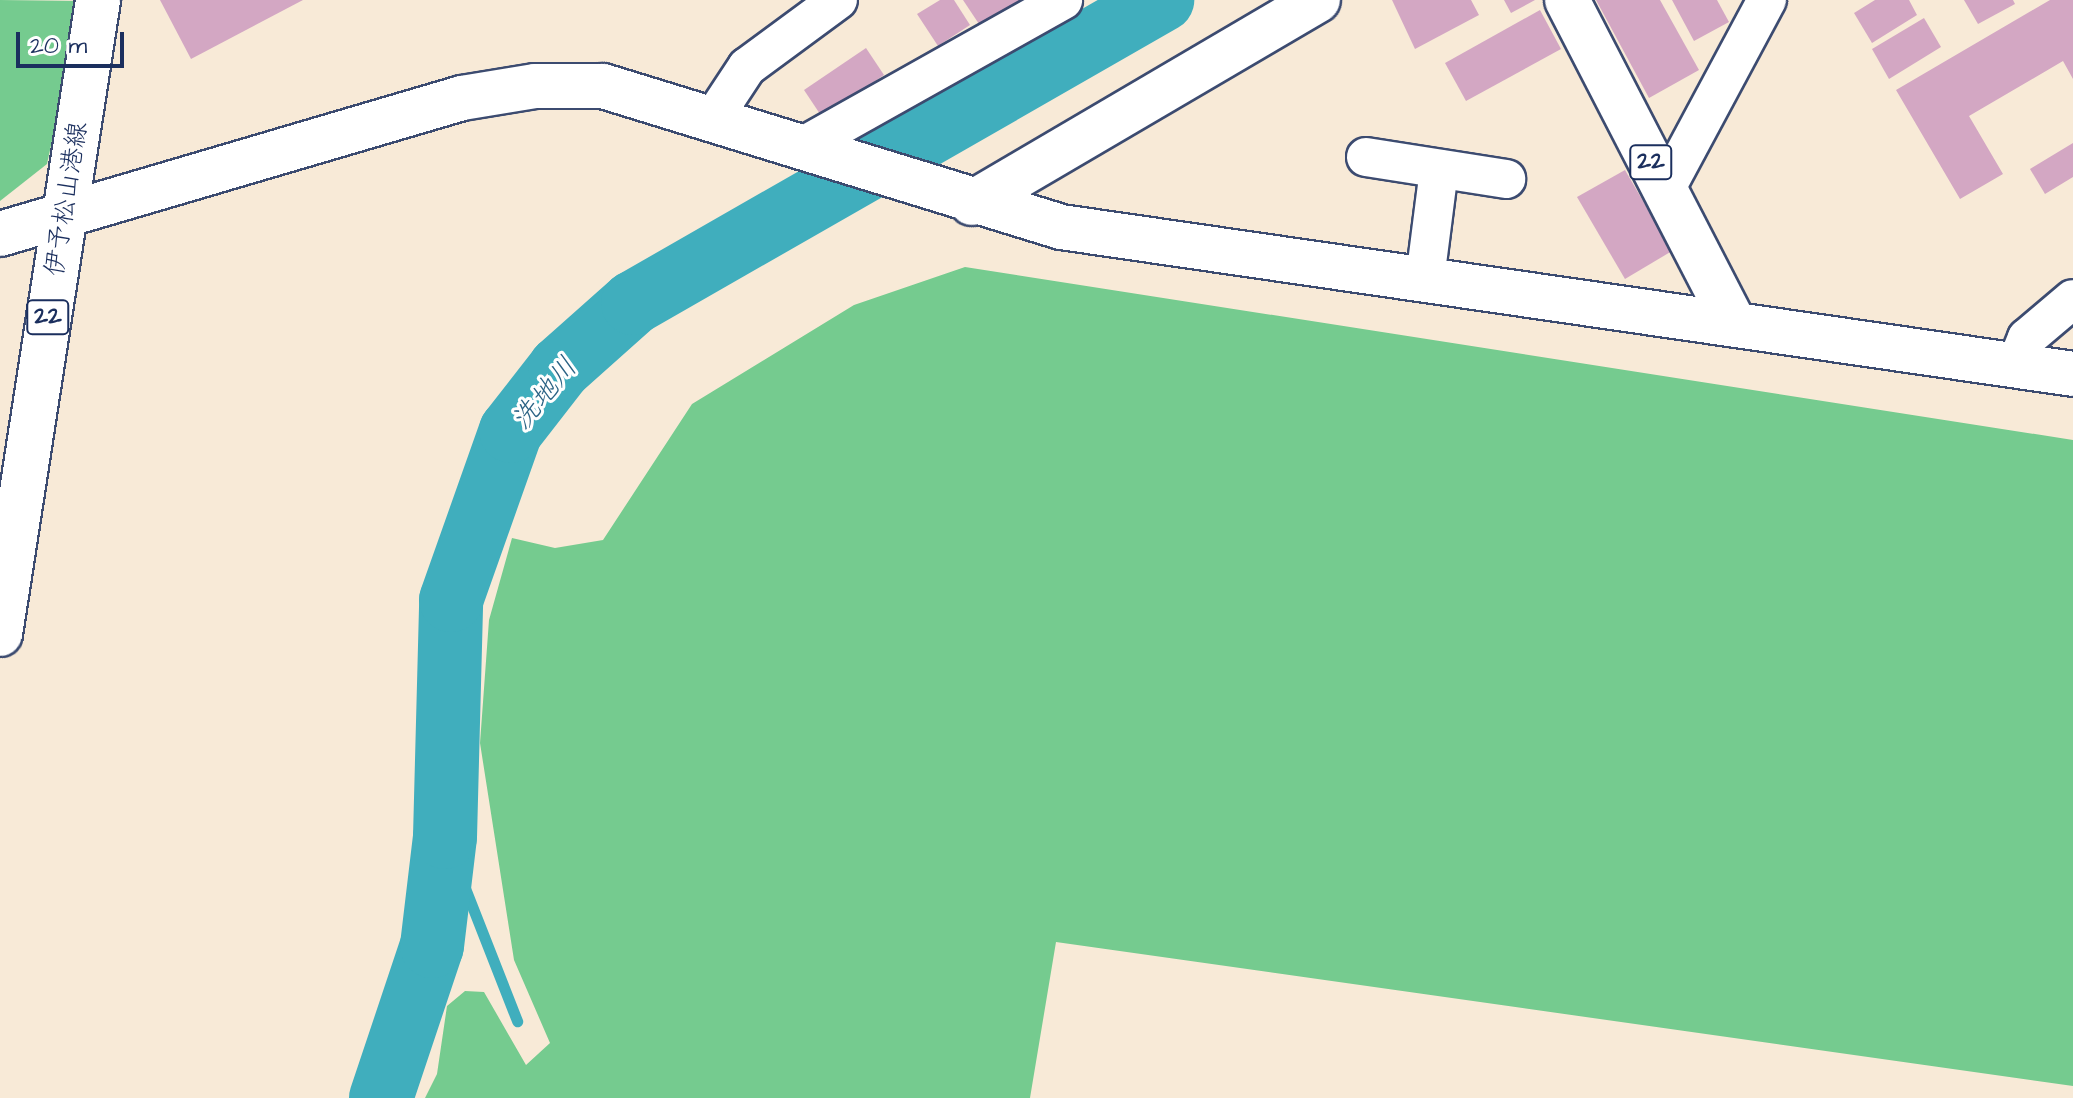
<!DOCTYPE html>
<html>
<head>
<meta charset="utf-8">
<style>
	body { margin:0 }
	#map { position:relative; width:2073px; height:1098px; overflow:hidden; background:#f8ead7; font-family:"Architects Daughter","Klee One",sans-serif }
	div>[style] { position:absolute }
	.green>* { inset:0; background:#75cb8f }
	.stream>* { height:11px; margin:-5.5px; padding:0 5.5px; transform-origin:5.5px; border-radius:5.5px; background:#40aebd }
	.river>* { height:64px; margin:-32px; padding:0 32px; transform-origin:32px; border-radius:32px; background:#40aebd }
	.building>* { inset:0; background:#d3a7c3 }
	.roads { filter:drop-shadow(2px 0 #3c4b70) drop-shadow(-2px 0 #3c4b70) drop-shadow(0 2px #3c4b70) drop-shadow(0 -2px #3c4b70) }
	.street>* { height:38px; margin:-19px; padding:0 19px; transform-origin:19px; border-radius:19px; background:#fff }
	.secondary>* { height:44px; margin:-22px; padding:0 22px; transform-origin:22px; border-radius:22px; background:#fff }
	.primary>* { height:44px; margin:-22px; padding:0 22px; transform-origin:22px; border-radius:22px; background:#fff }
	span { translate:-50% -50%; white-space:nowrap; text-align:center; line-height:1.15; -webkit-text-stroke:6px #fff; paint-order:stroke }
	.shield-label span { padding:2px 6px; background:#fff; border:2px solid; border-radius:6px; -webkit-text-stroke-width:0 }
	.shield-label { font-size:24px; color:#1b2f5e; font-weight:700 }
	.street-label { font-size:26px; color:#1b2f5e }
	.water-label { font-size:28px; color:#2a6284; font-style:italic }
	.scale { position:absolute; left:16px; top:32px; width:108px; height:36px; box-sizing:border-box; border:4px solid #1b2f5e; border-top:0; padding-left:10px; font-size:24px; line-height:28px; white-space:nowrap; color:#1b2f5e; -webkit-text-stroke:6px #fff; paint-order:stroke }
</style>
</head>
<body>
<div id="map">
	<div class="green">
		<div style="clip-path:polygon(0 0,82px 1px,47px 164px,0 201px)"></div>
		<div style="clip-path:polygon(965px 267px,2073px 440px,2073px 1086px,1056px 942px,1030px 1098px,425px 1098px,437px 1074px,447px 1006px,465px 991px,484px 992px,526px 1065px,550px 1043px,514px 960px,480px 743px,489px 620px,512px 538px,555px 548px,603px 540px,692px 404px,854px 305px)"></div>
	</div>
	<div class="stream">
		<div style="left:445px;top:837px;width:198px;rotate:68.6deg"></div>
	</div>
	<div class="river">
		<div style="left:381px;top:1098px;width:160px;rotate:-71.5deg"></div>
		<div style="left:432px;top:946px;width:110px;rotate:-83.2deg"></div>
		<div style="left:445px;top:837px;width:237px;rotate:-88.5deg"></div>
		<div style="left:451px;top:600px;width:179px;rotate:-70.5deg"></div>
		<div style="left:511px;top:431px;width:80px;rotate:-52.1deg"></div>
		<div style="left:560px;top:368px;width:98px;rotate:-41.7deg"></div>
		<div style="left:633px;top:303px;width:610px;rotate:-29.8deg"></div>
	</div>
	<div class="building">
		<div style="clip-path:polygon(160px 0,303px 0,191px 59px)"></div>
		<div style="clip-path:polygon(940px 0,954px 0,970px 25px,938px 46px,917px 14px)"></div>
		<div style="clip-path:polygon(963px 0,1027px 0,983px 30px)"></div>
		<div style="clip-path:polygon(1392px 0,1471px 0,1479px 15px,1415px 49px)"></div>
		<div style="clip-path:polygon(1504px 0,1535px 0,1511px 13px)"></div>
		<div style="clip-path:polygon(1596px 0,1660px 0,1699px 70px,1649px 98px)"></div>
		<div style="clip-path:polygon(1672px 0,1717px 0,1729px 22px,1694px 41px)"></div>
		<div style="clip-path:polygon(1875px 0,1909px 0,1917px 15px,1872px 43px,1854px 13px)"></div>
		<div style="clip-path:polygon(1964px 0,2013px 0,2015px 4px,1978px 24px)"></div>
		<div style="clip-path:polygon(2050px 0,2073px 0,2073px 79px,2063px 61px,1969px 116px,2003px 174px,1960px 199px,1896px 90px)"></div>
		<div style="clip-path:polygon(1540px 10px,1561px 49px,1466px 101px,1445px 63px)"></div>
		<div style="clip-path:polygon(1924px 18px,1941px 47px,1889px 79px,1872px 49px)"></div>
		<div style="clip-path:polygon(866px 48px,884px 75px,822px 117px,804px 90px)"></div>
		<div style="clip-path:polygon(2073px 143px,2073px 177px,2045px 194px,2030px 169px)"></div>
		<div style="clip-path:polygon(1625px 170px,1672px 251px,1625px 279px,1577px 197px)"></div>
	</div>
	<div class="roads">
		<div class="street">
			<div style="left:714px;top:117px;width:60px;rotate:-56.6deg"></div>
			<div style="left:747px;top:67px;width:113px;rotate:-36.4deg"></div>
			<div style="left:805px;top:145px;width:296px;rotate:-29.3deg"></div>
			<div style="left:1366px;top:157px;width:142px;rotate:8.9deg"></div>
			<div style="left:1665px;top:190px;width:216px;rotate:-61.8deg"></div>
			<div style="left:1425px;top:279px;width:111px;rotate:-82.7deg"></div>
			<div style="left:2016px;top:365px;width:29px;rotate:-68deg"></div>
			<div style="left:2027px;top:338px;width:60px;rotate:-40.3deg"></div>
		</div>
		<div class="secondary">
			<div style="left:972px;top:203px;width:401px;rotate:-30.4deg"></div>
			<div style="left:0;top:234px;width:482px;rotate:-16.4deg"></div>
			<div style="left:462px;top:98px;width:74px;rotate:-9.3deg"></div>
			<div style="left:535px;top:86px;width:68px"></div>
			<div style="left:603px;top:86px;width:479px;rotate:17.1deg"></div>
			<div style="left:1061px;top:227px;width:1023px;rotate:8.26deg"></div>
		</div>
		<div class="primary">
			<div style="left:1567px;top:0;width:365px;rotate:62.7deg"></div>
			<div style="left:0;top:634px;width:642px;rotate:-81.21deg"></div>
		</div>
	</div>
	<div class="shield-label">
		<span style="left:1651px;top:162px">22</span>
		<span style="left:48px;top:317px">22</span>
	</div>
	<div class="street-label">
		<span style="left:67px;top:199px;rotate:-81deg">伊予松山港線</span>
	</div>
	<div class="water-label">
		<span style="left:545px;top:394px;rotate:-50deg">洗地川</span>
	</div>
	<div class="scale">20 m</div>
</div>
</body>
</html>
